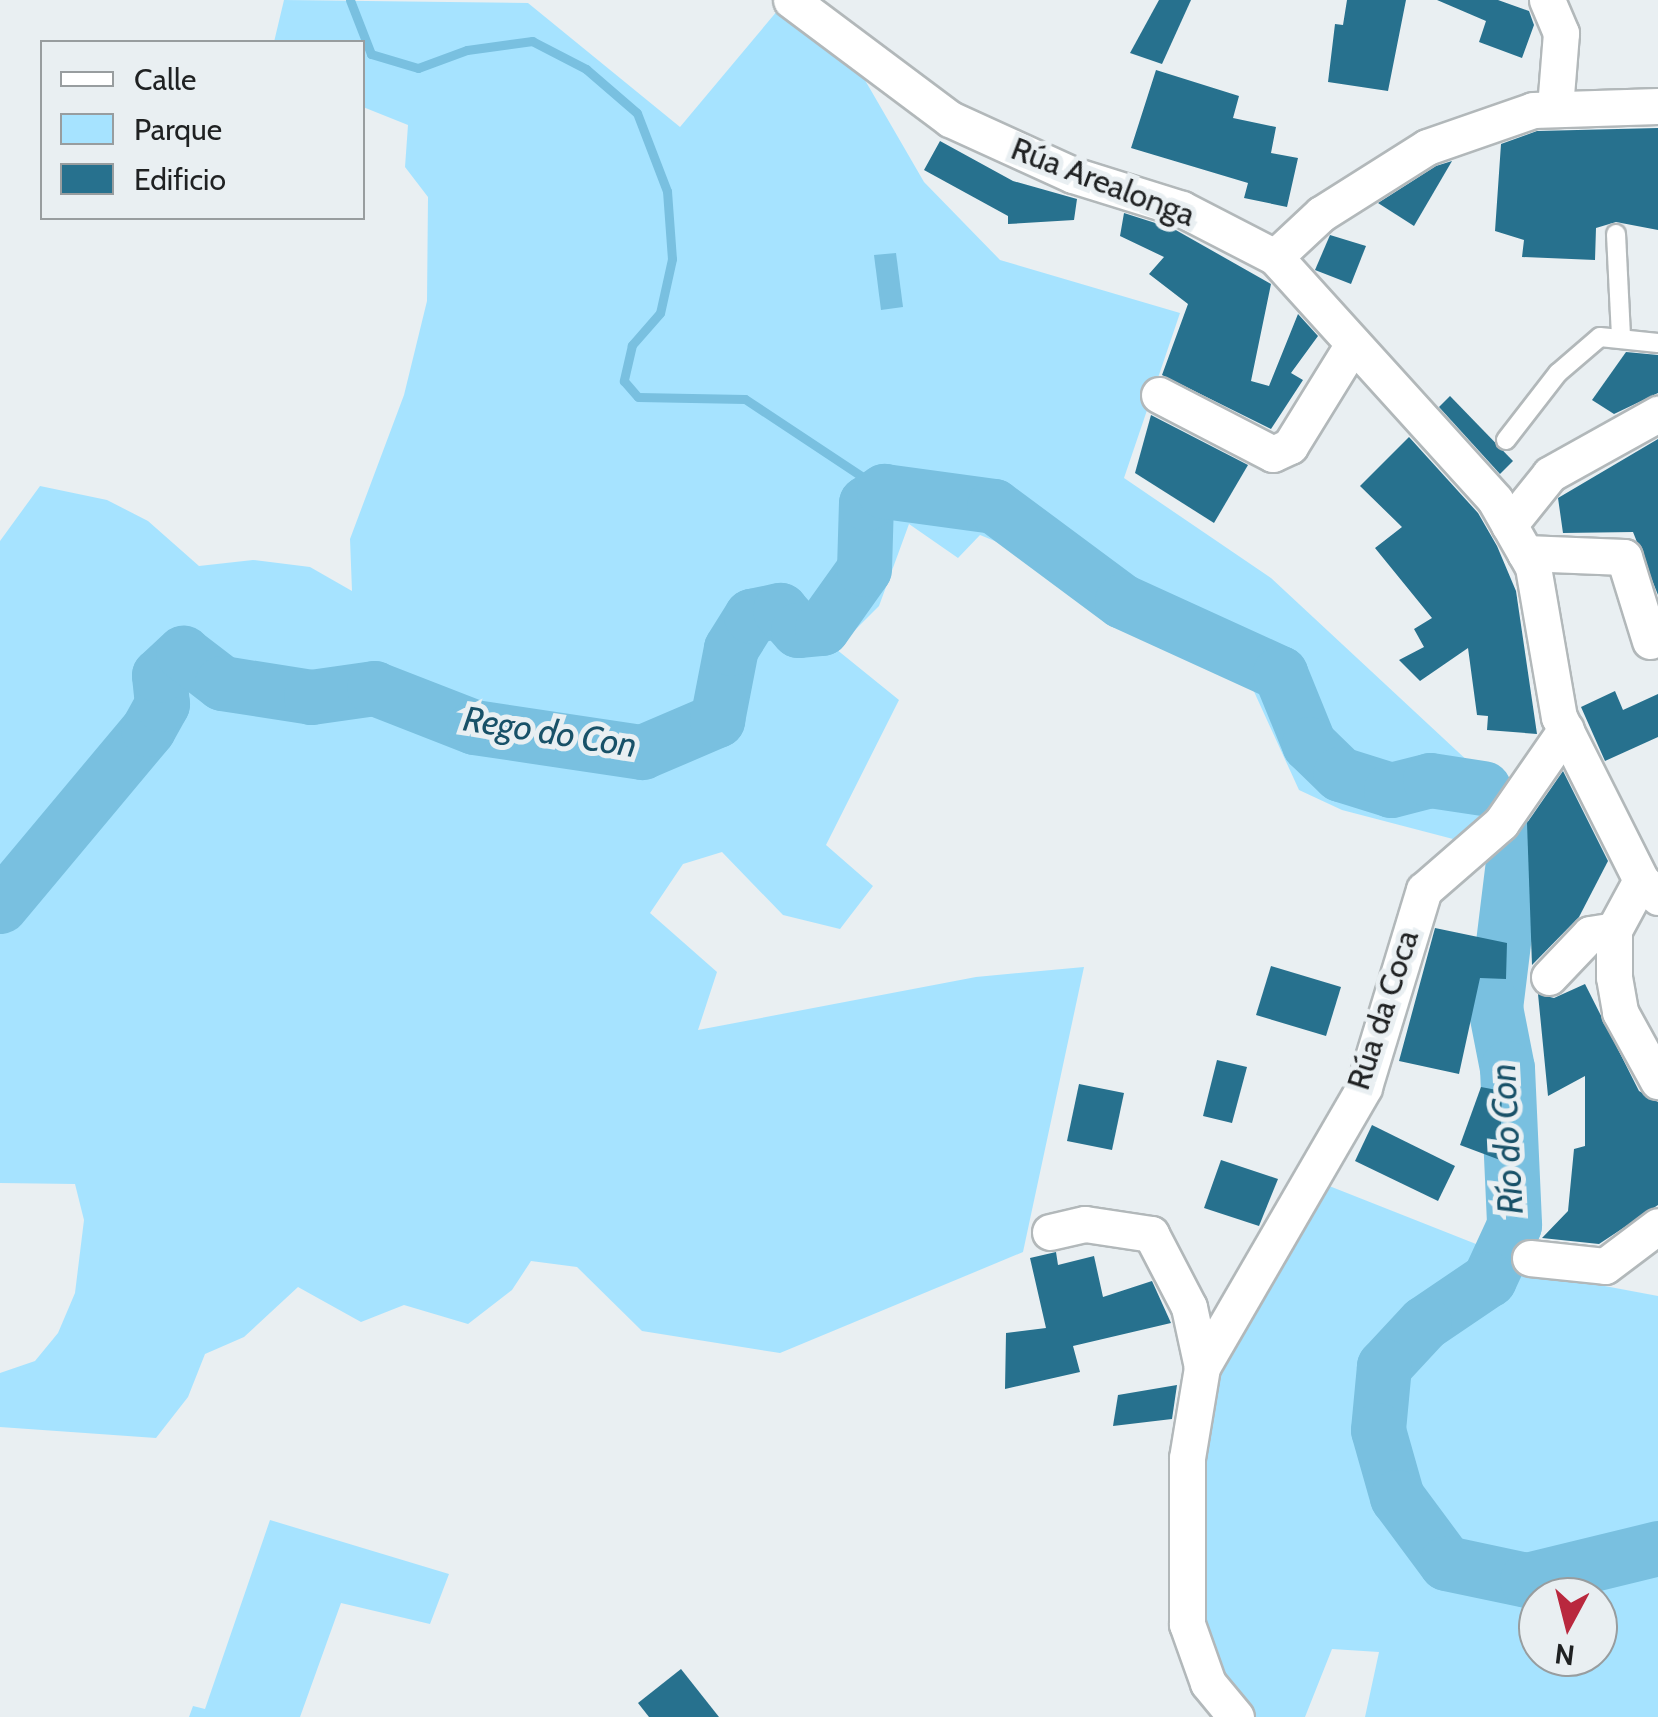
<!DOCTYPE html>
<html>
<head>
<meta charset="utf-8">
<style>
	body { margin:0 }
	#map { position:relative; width:1658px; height:1717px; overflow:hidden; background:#e9eff2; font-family:Cabin,sans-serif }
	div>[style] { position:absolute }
	.green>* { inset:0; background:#a6e3ff }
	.water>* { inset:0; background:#79c0e0 }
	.stream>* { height:9px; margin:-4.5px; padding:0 4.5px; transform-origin:4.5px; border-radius:4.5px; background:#79c0e0 }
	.river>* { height:55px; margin:-27.5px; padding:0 27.5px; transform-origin:27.5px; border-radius:27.5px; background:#79c0e0 }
	.building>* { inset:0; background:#27718e }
	.roads { filter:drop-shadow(2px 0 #b2b8ba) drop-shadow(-2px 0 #b2b8ba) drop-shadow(0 2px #b2b8ba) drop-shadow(0 -2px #b2b8ba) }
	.service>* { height:18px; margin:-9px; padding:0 9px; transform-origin:9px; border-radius:9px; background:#fff }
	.minor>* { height:35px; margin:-17.5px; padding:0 17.5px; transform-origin:17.5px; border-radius:17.5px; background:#fff }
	span { translate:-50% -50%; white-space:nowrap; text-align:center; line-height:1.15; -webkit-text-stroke:10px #e9eff2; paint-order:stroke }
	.street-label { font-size:32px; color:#1f2122 }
	.water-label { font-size:35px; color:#185168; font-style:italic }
	.legend { position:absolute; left:40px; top:40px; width:325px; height:180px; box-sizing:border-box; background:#e9eff2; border:2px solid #989d9f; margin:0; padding:12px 18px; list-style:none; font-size:30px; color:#1f2122 }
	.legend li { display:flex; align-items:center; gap:20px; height:50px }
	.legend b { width:50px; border:2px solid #989d9f }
	.north { position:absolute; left:1518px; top:1577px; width:100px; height:100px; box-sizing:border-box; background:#e9eff2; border:2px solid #989d9f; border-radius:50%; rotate:187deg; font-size:28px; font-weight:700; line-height:40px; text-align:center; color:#1f2122 }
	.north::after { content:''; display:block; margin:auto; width:35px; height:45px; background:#b9283e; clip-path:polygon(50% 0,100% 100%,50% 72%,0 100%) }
</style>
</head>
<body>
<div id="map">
	<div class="green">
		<div style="clip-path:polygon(284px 0,528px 3px,680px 127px,783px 4px,840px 37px,924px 182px,1000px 260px,1180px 313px,1124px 478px,1271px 578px,1514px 804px,1476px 845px,1342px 810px,1299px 790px,1251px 685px,1193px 650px,1106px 614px,1019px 551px,980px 535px,958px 558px,909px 524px,879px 606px,836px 649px,899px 700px,826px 845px,873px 886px,840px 929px,783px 915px,722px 852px,683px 864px,650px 913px,717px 972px,698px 1030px,976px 977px,1084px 967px,1023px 1252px,780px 1353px,642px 1331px,577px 1267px,531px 1261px,512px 1290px,468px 1324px,404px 1305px,361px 1322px,298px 1287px,244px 1337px,205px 1354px,188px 1397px,156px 1438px,0 1427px,0 1373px,35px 1361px,58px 1333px,75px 1293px,84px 1220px,75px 1184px,0 1183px,0 541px,40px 486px,107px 500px,148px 521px,199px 566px,253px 560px,310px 567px,352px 591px,350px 539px,404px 395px,427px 301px,428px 197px,405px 167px,408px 125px,363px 107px,362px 42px,274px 42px)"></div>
		<div style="clip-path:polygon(evenodd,1309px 1178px,1562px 1278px,1658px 1296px,1658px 1717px,1365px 1717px,1379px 1652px,1332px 1649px,1305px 1717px,1236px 1717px,1208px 1683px,1187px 1458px,1202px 1367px,1309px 1178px,1538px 1597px,1598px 1597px,1598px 1657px,1538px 1657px,1538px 1597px)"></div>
		<div style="clip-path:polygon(270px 1520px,449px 1574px,430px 1624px,341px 1603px,300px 1717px,189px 1717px,193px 1706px,205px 1709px)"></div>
	</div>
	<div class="water">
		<div style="clip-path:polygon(896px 253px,903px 307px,881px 310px,874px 255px)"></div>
	</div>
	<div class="stream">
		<div style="left:350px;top:0;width:58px;rotate:68.7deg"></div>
		<div style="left:371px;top:54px;width:49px;rotate:16.6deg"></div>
		<div style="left:418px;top:68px;width:52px;rotate:-20.2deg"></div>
		<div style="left:467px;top:50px;width:66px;rotate:-7.9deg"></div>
		<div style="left:532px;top:41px;width:61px;rotate:27.4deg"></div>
		<div style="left:586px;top:69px;width:67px;rotate:40.8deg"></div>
		<div style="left:637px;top:113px;width:84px;rotate:69deg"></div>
		<div style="left:667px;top:191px;width:68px;rotate:85.8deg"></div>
		<div style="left:672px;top:259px;width:55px;rotate:102.5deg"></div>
		<div style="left:660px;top:313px;width:43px;rotate:131.2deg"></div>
		<div style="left:632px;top:345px;width:37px;rotate:103deg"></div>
		<div style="left:624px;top:381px;width:21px;rotate:49deg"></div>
		<div style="left:638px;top:397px;width:107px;rotate:1.1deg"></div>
		<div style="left:745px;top:399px;width:167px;rotate:33.5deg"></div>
	</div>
	<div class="river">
		<div style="left:1515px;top:845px;width:163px;rotate:97deg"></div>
		<div style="left:1495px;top:1007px;width:62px;rotate:78.9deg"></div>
		<div style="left:1507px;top:1068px;width:157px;rotate:87.4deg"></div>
		<div style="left:1514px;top:1225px;width:60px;rotate:114.8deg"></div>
		<div style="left:1489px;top:1279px;width:78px;rotate:145.9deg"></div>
		<div style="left:1424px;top:1323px;width:59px;rotate:132.9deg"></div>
		<div style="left:1384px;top:1366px;width:64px;rotate:95.4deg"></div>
		<div style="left:1378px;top:1430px;width:70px;rotate:74.2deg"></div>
		<div style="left:1397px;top:1497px;width:82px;rotate:53.4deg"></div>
		<div style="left:1446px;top:1563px;width:83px;rotate:11.9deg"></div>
		<div style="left:1527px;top:1580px;width:135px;rotate:-13.7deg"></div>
		<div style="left:0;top:906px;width:231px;rotate:-50.1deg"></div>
		<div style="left:148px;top:729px;width:29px;rotate:-61deg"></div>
		<div style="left:162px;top:704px;width:29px;rotate:-96deg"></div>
		<div style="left:159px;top:675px;width:33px;rotate:-43deg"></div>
		<div style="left:183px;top:653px;width:49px;rotate:37.6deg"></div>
		<div style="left:222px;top:683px;width:90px;rotate:8.9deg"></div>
		<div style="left:311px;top:697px;width:64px;rotate:-8.1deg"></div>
		<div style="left:374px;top:688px;width:107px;rotate:21.3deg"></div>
		<div style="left:474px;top:727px;width:170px;rotate:8.5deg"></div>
		<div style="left:642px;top:752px;width:82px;rotate:-23.1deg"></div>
		<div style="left:717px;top:720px;width:73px;rotate:-79deg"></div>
		<div style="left:731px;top:648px;width:38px;rotate:-58deg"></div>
		<div style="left:751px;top:616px;width:30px;rotate:-12deg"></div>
		<div style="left:780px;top:610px;width:27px;rotate:48deg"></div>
		<div style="left:798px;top:630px;width:24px;rotate:-5deg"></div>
		<div style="left:822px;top:628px;width:72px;rotate:-54.6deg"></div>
		<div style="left:864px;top:569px;width:66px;rotate:-88.3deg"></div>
		<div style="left:866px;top:503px;width:22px;rotate:-34deg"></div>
		<div style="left:884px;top:491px;width:111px;rotate:7.8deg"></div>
		<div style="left:994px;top:506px;width:159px;rotate:36.6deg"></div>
		<div style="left:1122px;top:601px;width:174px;rotate:24.5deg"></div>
		<div style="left:1280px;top:673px;width:77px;rotate:67.8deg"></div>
		<div style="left:1309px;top:744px;width:43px;rotate:44.1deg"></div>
		<div style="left:1340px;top:774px;width:53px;rotate:17.4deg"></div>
		<div style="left:1391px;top:790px;width:40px;rotate:-14.4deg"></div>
		<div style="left:1430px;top:780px;width:54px;rotate:8.6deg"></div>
	</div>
	<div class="building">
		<div style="clip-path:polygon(1159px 0,1191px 0,1162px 64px,1130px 53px)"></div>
		<div style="clip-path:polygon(1347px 0,1406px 0,1388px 91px,1328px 82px,1335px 24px,1343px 25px)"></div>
		<div style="clip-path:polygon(1437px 0,1498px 0,1529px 11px,1534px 25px,1522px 58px,1479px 42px,1486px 21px)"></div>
		<div style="clip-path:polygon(1156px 70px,1239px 96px,1233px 118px,1276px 127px,1271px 153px,1298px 158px,1287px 207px,1244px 198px,1248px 183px,1131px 148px)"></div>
		<div style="clip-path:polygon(1658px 128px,1658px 230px,1616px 222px,1596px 228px,1595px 260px,1522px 257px,1524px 240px,1495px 231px,1501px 144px,1537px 131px)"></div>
		<div style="clip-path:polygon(940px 141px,1013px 181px,1077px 199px,1074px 220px,1008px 224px,1008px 216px,924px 170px)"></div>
		<div style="clip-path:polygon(1452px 161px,1414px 226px,1378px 203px,1436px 166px)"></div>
		<div style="clip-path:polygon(1124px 213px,1174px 229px,1271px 284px,1251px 381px,1269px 386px,1298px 314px,1318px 336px,1291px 373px,1303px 380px,1271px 429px,1162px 375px,1188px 304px,1149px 274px,1164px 257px,1120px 236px)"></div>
		<div style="clip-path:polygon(1330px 235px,1366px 246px,1351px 284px,1315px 270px)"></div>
		<div style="clip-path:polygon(1626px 352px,1658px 355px,1658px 393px,1614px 414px,1592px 400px)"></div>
		<div style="clip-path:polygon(1450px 396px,1513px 461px,1500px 474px,1439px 407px)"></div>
		<div style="clip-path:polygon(1151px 415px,1248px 465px,1214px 523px,1135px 473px)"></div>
		<div style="clip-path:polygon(1409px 437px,1478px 513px,1497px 546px,1516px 591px,1537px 734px,1487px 730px,1488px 716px,1477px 715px,1468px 648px,1420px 681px,1399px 660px,1424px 647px,1414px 629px,1432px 618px,1375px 548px,1402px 527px,1360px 486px)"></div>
		<div style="clip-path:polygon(1658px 439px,1658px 595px,1633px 532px,1563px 533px,1558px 498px)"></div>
		<div style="clip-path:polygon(1615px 691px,1623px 710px,1658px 694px,1658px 737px,1605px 761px,1581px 707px)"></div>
		<div style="clip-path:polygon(1563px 771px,1608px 861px,1579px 917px,1532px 965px,1527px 823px)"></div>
		<div style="clip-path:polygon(1435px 928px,1507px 943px,1506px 979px,1480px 978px,1459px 1074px,1399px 1061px)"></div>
		<div style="clip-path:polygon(1271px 966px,1341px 987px,1326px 1036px,1256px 1015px)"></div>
		<div style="clip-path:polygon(1585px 984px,1639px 1091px,1658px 1102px,1658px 1205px,1599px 1244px,1542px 1238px,1568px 1211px,1574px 1149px,1585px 1146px,1585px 1076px,1548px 1096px,1538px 994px,1554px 998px)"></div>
		<div style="clip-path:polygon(1217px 1060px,1247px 1067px,1232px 1123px,1203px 1116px)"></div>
		<div style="clip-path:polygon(1079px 1084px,1124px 1093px,1112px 1150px,1067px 1141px)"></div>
		<div style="clip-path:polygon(1481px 1087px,1502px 1091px,1500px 1160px,1460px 1145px)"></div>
		<div style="clip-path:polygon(1372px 1125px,1455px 1166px,1438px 1201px,1355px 1161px)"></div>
		<div style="clip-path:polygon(1221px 1160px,1278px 1179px,1259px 1226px,1204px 1208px)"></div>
		<div style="clip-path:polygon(1056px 1252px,1058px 1265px,1094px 1256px,1103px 1297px,1152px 1281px,1171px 1323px,1073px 1346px,1080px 1372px,1005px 1389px,1006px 1333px,1046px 1328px,1030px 1258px)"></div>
		<div style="clip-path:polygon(1177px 1385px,1172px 1419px,1113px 1426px,1118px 1395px)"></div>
		<div style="clip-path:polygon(681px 1669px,719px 1717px,649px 1717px,638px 1703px)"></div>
	</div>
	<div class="roads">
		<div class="service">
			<div style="left:1616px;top:234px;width:103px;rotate:87.2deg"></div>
			<div style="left:1506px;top:440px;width:85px;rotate:-52.2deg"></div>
			<div style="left:1558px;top:373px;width:55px;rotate:-40.6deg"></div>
			<div style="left:1600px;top:337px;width:58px;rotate:5.9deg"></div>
		</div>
		<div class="minor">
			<div style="left:791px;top:0;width:199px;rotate:36.8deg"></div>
			<div style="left:950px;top:119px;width:135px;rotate:24.5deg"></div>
			<div style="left:1073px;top:175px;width:114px;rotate:17.3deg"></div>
			<div style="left:1182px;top:209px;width:105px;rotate:27.3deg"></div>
			<div style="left:1275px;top:257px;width:328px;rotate:47.8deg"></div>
			<div style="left:1495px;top:500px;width:77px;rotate:60.4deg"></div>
			<div style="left:1533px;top:567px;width:152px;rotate:80.2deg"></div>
			<div style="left:1559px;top:717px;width:182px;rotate:63.3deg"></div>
			<div style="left:1641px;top:880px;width:24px;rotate:45deg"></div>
			<div style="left:1547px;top:0;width:36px;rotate:67deg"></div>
			<div style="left:1561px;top:33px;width:75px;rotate:94.6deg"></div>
			<div style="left:1275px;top:257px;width:63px;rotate:-43.1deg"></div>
			<div style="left:1321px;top:214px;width:125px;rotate:-32.3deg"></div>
			<div style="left:1427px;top:147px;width:112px;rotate:-19.2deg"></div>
			<div style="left:1533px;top:110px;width:125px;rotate:-1.8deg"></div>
			<div style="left:1159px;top:395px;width:128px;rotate:27.4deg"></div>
			<div style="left:1273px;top:454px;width:19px;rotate:-25deg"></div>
			<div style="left:1290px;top:446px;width:120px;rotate:-58.3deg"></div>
			<div style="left:1509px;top:525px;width:65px;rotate:-51.2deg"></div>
			<div style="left:1550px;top:474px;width:124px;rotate:-29.1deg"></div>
			<div style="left:1525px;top:553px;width:99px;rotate:2.3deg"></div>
			<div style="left:1624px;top:557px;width:88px;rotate:72.8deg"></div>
			<div style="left:1641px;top:880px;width:57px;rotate:118.4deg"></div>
			<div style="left:1614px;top:930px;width:47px;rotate:90deg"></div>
			<div style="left:1614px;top:977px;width:36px;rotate:80deg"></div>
			<div style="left:1620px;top:1012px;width:79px;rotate:61.2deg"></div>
			<div style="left:1549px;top:977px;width:59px;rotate:-46.4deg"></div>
			<div style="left:1590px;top:934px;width:24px;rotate:-9deg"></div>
			<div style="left:1050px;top:1232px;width:36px;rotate:-13deg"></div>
			<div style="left:1085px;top:1224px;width:67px;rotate:8.6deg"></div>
			<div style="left:1151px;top:1234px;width:82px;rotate:62.5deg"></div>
			<div style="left:1189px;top:1307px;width:61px;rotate:77.8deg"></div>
			<div style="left:1530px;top:1258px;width:75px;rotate:6.1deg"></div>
			<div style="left:1605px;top:1266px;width:66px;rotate:-37deg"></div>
			<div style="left:1236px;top:1717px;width:44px;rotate:-129.5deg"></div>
			<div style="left:1208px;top:1683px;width:63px;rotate:-109.6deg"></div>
			<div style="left:1187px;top:1624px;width:166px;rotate:-90deg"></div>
			<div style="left:1187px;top:1458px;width:92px;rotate:-80.6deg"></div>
			<div style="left:1202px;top:1367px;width:323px;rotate:-59.9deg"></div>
			<div style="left:1364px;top:1087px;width:206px;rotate:-73.1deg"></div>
			<div style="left:1424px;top:890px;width:102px;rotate:-41deg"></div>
			<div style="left:1501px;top:823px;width:114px;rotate:-55.3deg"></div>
		</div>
	</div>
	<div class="street-label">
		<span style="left:1103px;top:182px;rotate:21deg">Rúa Arealonga</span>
		<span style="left:1383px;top:1010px;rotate:-72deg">Rúa da Coca</span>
	</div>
	<div class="water-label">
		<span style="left:550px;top:732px;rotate:9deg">Rego do Con</span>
		<span style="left:1507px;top:1139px;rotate:-93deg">Río do Con</span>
	</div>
	<ul class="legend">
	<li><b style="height:12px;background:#fff"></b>Calle</li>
	<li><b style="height:28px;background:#a6e3ff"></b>Parque</li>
	<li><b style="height:28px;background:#27718e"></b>Edificio</li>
	</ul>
	<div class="north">N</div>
</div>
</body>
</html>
